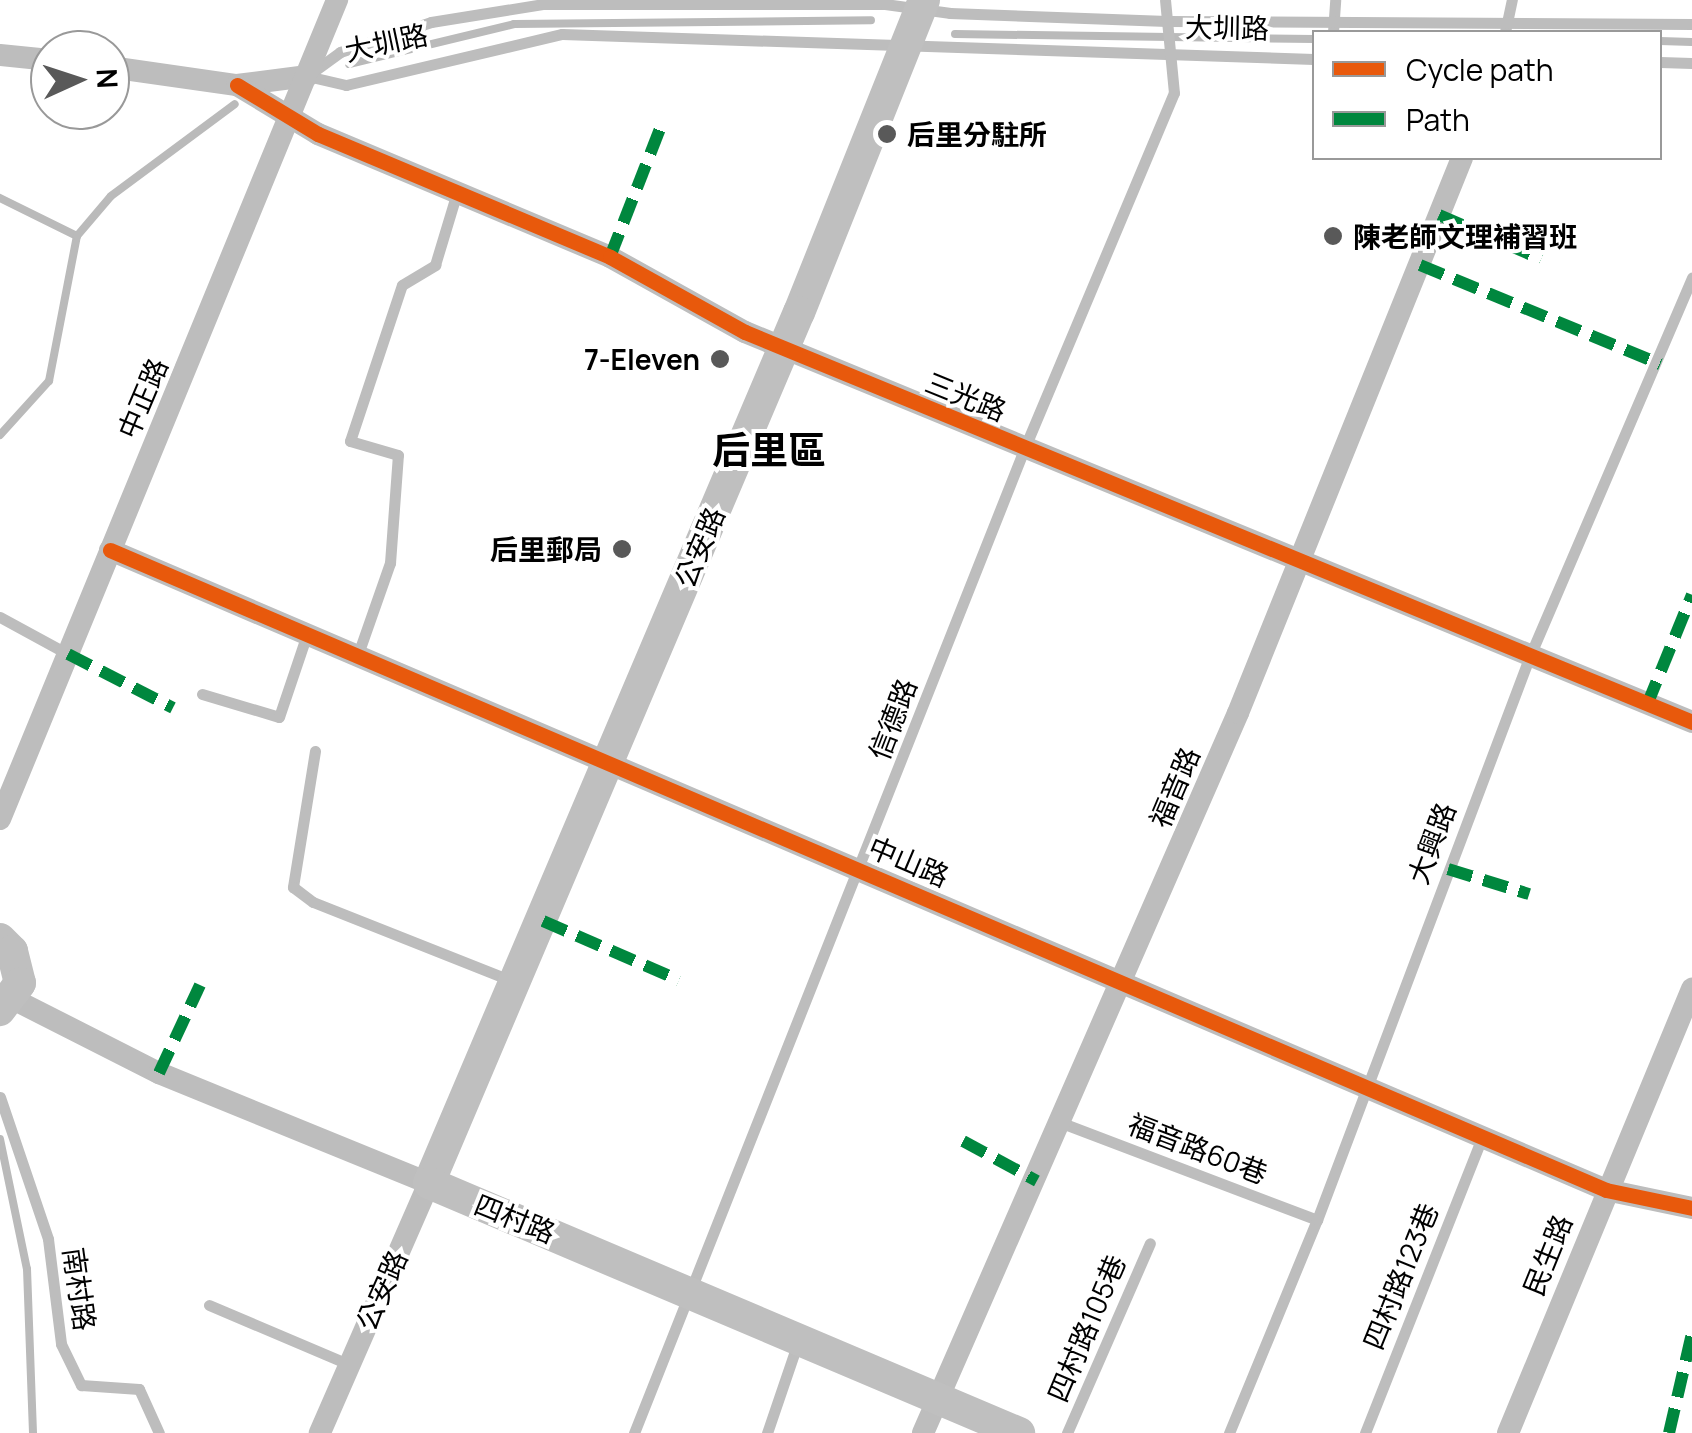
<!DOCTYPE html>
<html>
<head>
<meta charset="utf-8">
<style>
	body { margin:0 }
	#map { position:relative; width:1692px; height:1433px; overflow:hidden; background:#fff; font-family:Manrope,"Noto Sans TC",sans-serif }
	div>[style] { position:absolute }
	.stream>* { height:8px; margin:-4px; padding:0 4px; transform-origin:4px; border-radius:4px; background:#bababa }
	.lane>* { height:11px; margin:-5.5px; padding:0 5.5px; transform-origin:5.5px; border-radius:5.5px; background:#bdbdbd }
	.street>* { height:22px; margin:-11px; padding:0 11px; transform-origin:11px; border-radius:11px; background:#bdbdbd }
	.secondary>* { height:32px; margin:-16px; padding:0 16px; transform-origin:16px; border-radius:16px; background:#bfbfbf }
	.quiet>* { height:12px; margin-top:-6px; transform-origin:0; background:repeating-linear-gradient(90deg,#00873e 0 25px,transparent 0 37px) }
	.cycleway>* { height:15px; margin:-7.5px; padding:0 7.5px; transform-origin:7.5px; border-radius:7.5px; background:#e8590c }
	.dots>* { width:28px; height:28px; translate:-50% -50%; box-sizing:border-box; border:5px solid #fff; border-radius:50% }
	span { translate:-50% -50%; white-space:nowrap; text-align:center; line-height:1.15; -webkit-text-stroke:8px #fff; paint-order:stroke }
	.street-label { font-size:28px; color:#000 }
	.poi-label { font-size:28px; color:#000; font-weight:700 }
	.left { translate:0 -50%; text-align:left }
	.right { translate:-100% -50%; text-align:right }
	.district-label { font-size:38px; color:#000; font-weight:700 }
	.legend { position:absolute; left:1312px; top:30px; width:350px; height:130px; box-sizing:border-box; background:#fff; border:2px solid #999; margin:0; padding:12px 18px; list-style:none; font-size:30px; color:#000 }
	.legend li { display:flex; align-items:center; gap:20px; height:50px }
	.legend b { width:50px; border:2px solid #999 }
	.north { position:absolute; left:30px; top:30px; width:100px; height:100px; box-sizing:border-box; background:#fff; border:2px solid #999; border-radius:50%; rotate:87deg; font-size:28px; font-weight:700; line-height:40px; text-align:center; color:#000 }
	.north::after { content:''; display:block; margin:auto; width:35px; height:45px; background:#595959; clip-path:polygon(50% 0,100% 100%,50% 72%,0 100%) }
</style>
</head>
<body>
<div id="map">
	<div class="stream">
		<div style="left:955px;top:34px;width:359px;rotate:0.8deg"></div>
		<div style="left:1660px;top:41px;width:32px;rotate:2deg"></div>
		<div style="left:349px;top:64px;width:170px;rotate:-13.6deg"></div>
		<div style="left:514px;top:24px;width:357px;rotate:-0.6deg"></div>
		<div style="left:0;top:198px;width:86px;rotate:26.3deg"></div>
		<div style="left:0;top:435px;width:73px;rotate:-47.8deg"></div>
		<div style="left:49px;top:381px;width:148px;rotate:-79.1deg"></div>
		<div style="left:77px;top:236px;width:52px;rotate:-49.6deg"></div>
		<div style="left:111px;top:196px;width:154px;rotate:-36.6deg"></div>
		<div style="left:0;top:1139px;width:133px;rotate:78.3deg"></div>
		<div style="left:27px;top:1269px;width:164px;rotate:87.9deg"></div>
	</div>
	<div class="lane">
		<div style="left:1333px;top:32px;width:32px;rotate:-86deg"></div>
		<div style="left:1505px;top:32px;width:33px;rotate:-78deg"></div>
		<div style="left:1660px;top:62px;width:32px;rotate:2deg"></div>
		<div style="left:310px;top:74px;width:37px;rotate:-36deg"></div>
		<div style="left:340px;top:52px;width:96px;rotate:-18.2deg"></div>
		<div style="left:431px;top:22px;width:113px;rotate:-9.1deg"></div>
		<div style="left:543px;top:4px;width:342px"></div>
		<div style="left:885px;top:4px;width:66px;rotate:7.9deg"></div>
		<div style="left:950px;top:13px;width:217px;rotate:2.1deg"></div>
		<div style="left:1167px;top:21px;width:525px;rotate:0.33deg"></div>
		<div style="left:307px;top:76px;width:40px;rotate:13deg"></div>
		<div style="left:346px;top:85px;width:222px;rotate:-13.3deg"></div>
		<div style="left:562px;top:34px;width:752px;rotate:1.9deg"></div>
		<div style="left:0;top:617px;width:77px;rotate:28.6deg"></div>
		<div style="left:357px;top:657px;width:100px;rotate:-70.7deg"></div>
		<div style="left:390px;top:563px;width:108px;rotate:-85.8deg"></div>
		<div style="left:398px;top:455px;width:50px;rotate:-163.7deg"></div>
		<div style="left:350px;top:441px;width:164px;rotate:-71.6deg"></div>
		<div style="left:402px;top:285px;width:39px;rotate:-31deg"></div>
		<div style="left:435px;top:265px;width:76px;rotate:-73.2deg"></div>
		<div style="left:202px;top:694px;width:80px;rotate:16.6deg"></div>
		<div style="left:279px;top:717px;width:84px;rotate:-71.4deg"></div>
		<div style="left:315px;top:751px;width:138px;rotate:99.2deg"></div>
		<div style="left:293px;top:887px;width:25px;rotate:37deg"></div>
		<div style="left:313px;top:902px;width:215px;rotate:21.6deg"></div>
		<div style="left:0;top:1097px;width:150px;rotate:71.3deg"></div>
		<div style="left:48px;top:1239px;width:106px;rotate:82.9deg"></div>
		<div style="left:61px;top:1344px;width:46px;rotate:64deg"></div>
		<div style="left:81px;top:1385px;width:58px;rotate:3.9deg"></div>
		<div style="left:139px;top:1389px;width:48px;rotate:65.6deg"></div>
		<div style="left:1062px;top:1123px;width:273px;rotate:20.8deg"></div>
		<div style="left:209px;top:1305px;width:151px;rotate:23deg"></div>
		<div style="left:634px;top:1433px;width:1061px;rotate:-68.37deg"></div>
		<div style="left:1025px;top:447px;width:384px;rotate:-67.2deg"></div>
		<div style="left:1174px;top:93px;width:93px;rotate:-95.5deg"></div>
		<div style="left:767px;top:1433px;width:93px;rotate:-71.2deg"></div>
		<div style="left:1067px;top:1433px;width:207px;rotate:-66.4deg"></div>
		<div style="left:1229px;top:1433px;width:230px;rotate:-67.6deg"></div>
		<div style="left:1317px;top:1220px;width:601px;rotate:-69.33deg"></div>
		<div style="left:1529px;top:658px;width:414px;rotate:-66.8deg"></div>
		<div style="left:1365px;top:1433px;width:318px;rotate:-68.4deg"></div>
	</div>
	<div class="street">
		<div style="left:0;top:55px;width:50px;rotate:5.7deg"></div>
		<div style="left:110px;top:67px;width:128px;rotate:8.1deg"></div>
		<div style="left:237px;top:85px;width:71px;rotate:-7.3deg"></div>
		<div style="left:237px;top:85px;width:95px;rotate:31.2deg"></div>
		<div style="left:318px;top:134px;width:317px;rotate:22.8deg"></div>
		<div style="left:610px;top:257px;width:154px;rotate:29.1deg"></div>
		<div style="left:745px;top:332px;width:1024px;rotate:22.38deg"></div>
		<div style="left:110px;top:550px;width:1627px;rotate:23.16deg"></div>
		<div style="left:1606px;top:1190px;width:88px;rotate:11.8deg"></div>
		<div style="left:0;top:819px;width:886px;rotate:-67.63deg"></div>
		<div style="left:13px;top:999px;width:164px;rotate:26.9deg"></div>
		<div style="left:159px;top:1073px;width:292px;rotate:22.2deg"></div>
		<div style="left:429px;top:1183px;width:273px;rotate:113.6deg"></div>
		<div style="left:923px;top:1433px;width:786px;rotate:-66.37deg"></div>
		<div style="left:1238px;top:713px;width:598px;rotate:-68.02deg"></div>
		<div style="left:1508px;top:1433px;width:481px;rotate:-67.5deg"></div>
	</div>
	<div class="secondary">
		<div style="left:924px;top:0;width:336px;rotate:111.8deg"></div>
		<div style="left:799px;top:312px;width:946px;rotate:113.02deg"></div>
		<div style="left:429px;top:1183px;width:641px;rotate:22.96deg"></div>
		<div style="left:0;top:939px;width:17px;rotate:45deg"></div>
		<div style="left:12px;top:951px;width:33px;rotate:76deg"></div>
		<div style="left:20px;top:983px;width:34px;rotate:127deg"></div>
	</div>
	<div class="quiet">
		<div style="left:1439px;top:215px;width:111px;rotate:23.3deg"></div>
		<div style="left:610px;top:257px;width:141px;rotate:-68.7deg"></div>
		<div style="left:1420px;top:265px;width:260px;rotate:22.4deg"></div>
		<div style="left:68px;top:654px;width:118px;rotate:27.2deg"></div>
		<div style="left:1647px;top:705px;width:119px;rotate:-67.8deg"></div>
		<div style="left:1448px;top:869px;width:85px;rotate:17.2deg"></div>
		<div style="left:543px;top:921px;width:148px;rotate:23.5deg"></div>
		<div style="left:159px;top:1073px;width:97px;rotate:-65deg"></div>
		<div style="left:963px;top:1141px;width:84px;rotate:28.4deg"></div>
		<div style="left:1669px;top:1433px;width:103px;rotate:-77deg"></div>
	</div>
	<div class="cycleway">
		<div style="left:237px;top:85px;width:95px;rotate:31.2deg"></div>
		<div style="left:318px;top:134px;width:317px;rotate:22.8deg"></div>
		<div style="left:610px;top:257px;width:154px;rotate:29.1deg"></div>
		<div style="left:745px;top:332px;width:1024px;rotate:22.38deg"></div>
		<div style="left:110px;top:550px;width:1627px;rotate:23.16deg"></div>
		<div style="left:1606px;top:1190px;width:88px;rotate:11.8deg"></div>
	</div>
	<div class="dots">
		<div style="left:887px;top:134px;background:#595959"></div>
		<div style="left:1333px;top:236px;background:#595959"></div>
		<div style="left:720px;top:359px;background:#595959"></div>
		<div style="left:622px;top:549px;background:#595959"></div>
	</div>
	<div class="street-label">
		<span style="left:1227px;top:27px;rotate:1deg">大圳路</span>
		<span style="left:386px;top:42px;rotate:-12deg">大圳路</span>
		<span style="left:966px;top:396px;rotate:22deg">三光路</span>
		<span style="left:142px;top:398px;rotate:-67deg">中正路</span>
		<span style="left:699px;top:547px;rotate:-67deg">公安路</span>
		<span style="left:892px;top:719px;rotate:-69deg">信德路</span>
		<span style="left:1174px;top:787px;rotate:-67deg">福音路</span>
		<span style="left:1431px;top:843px;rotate:-69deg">大興路</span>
		<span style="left:909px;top:861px;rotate:23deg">中山路</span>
		<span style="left:1198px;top:1148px;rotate:21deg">福音路60巷</span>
		<span style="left:515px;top:1218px;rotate:22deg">四村路</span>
		<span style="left:1547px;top:1255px;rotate:-68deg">民生路</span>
		<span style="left:1400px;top:1276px;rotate:-68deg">四村路123巷</span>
		<span style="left:80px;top:1289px;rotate:82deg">南村路</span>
		<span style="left:381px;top:1290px;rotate:-66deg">公安路</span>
		<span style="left:1086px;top:1328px;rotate:-67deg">四村路105巷</span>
	</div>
	<div class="poi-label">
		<span class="left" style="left:907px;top:134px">后里分駐所</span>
		<span class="left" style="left:1353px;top:236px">陳老師文理補習班</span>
		<span class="right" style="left:700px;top:359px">7-Eleven</span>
		<span class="right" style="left:602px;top:549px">后里郵局</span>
	</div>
	<div class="district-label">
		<span style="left:769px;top:450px">后里區</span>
	</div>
	<ul class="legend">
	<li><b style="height:12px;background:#e8590c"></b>Cycle path</li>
	<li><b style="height:12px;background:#00873e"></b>Path</li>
	</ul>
	<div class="north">N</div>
</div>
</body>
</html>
